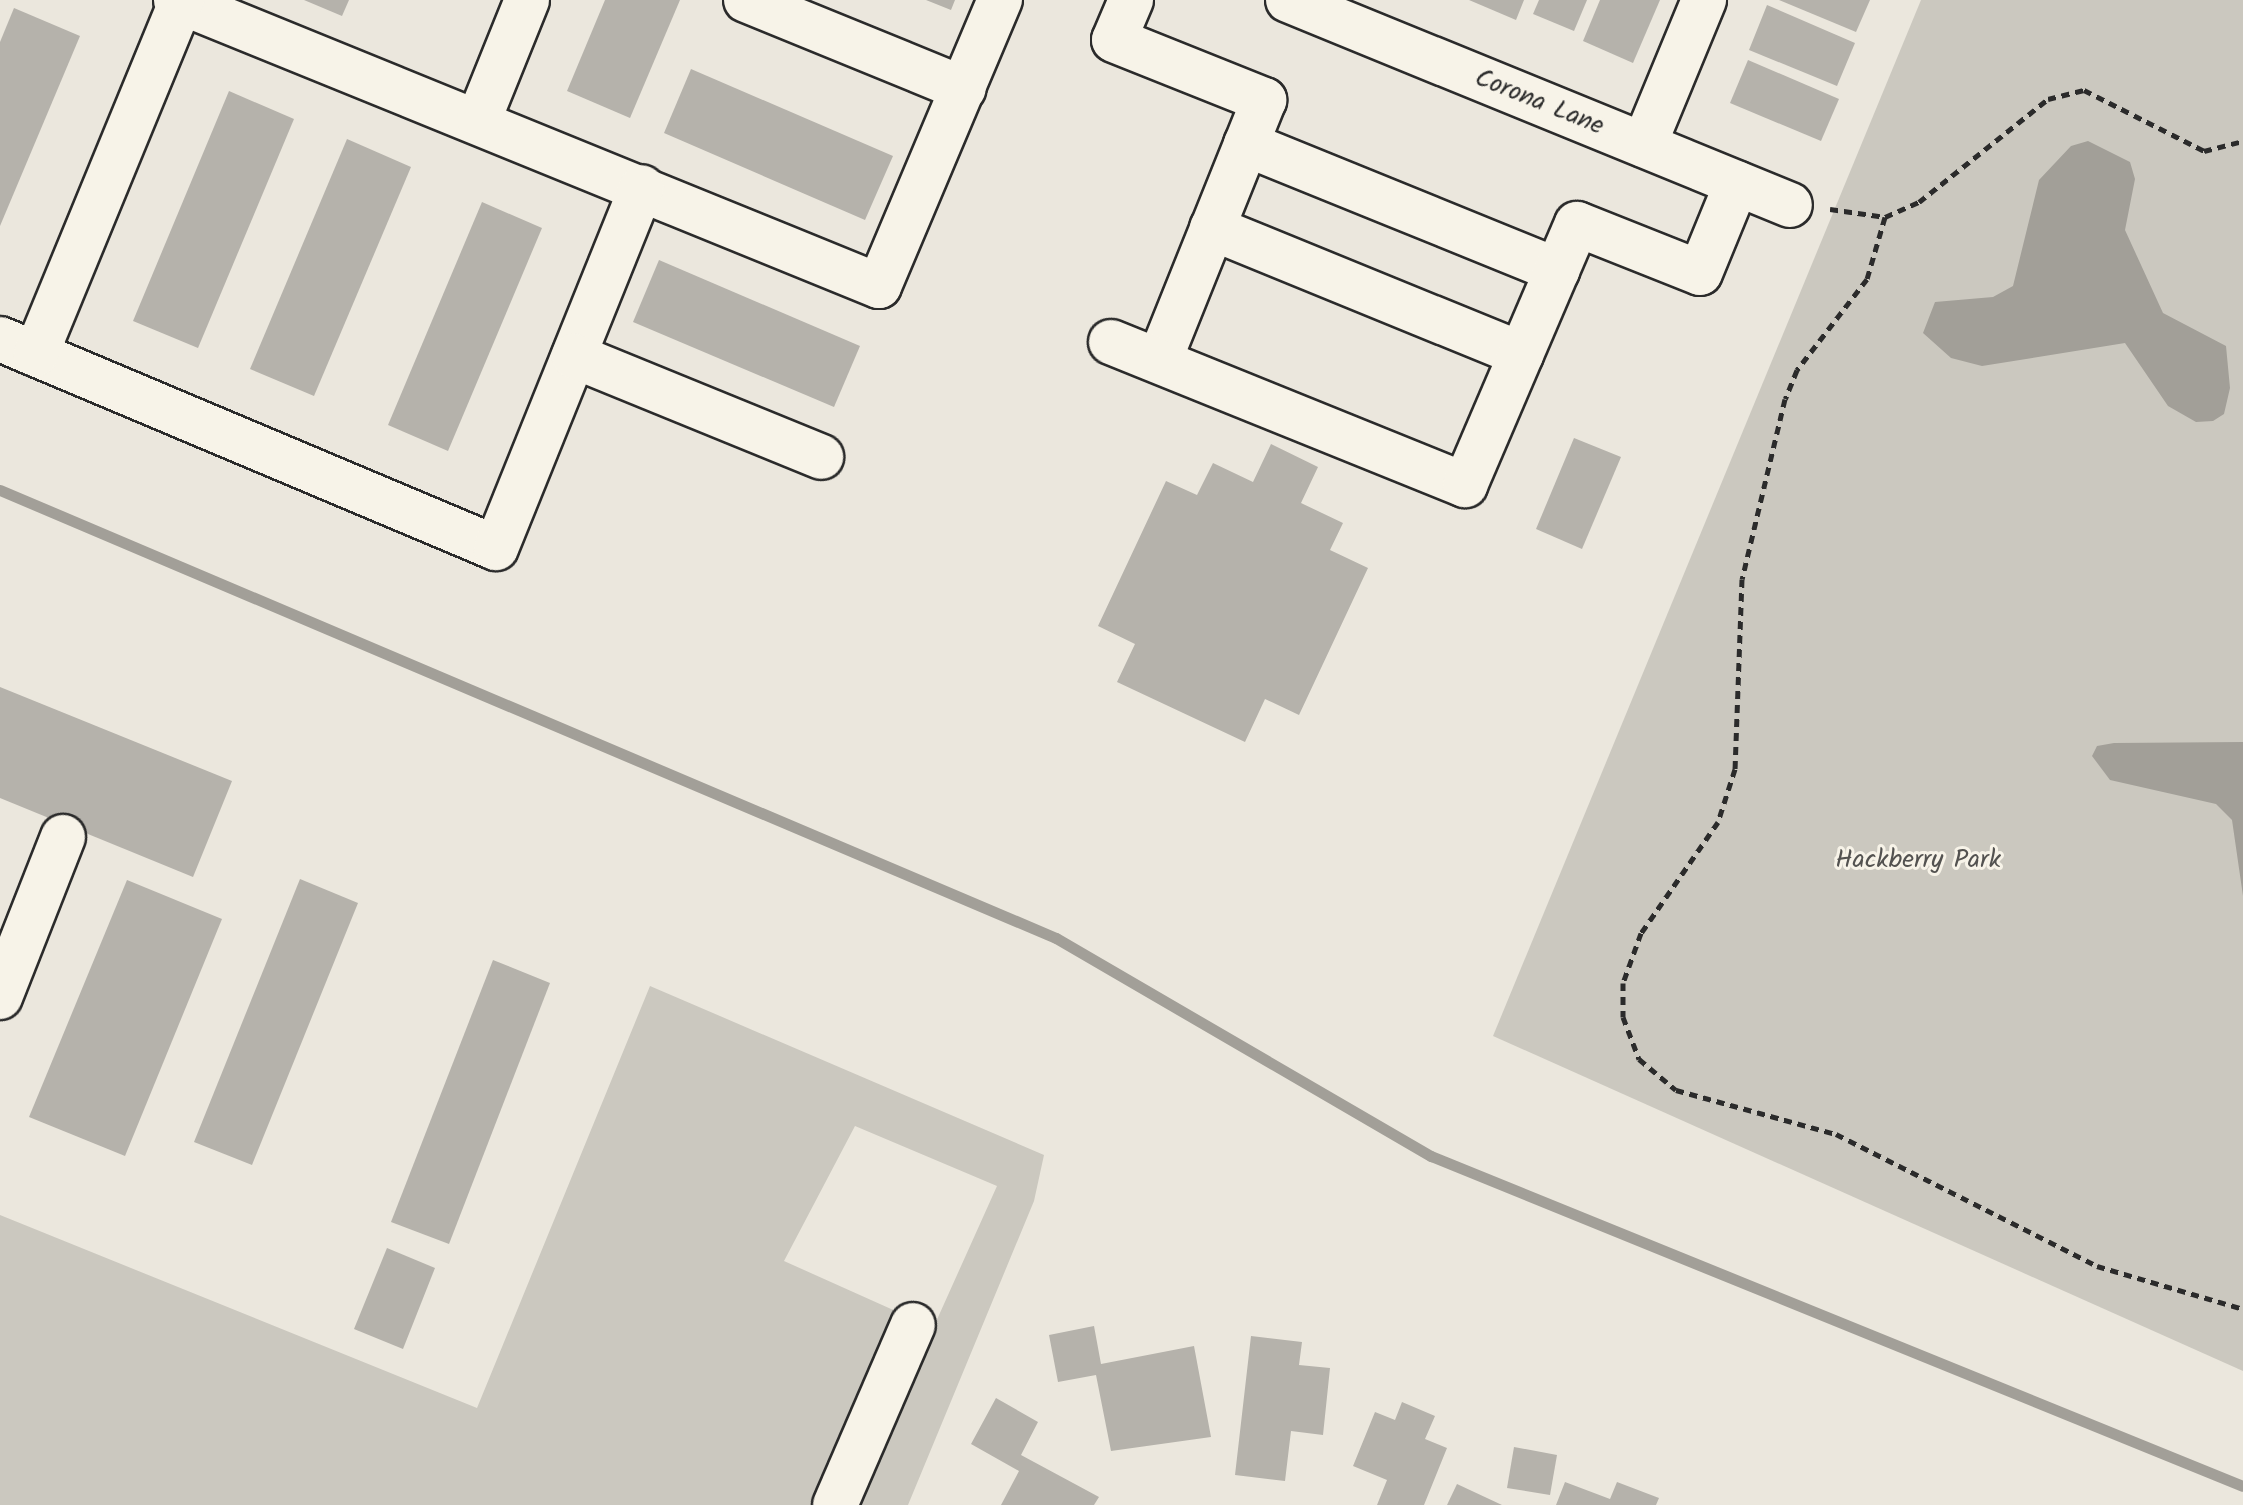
<!DOCTYPE html>
<html>
<head>
<meta charset="utf-8">
<style>
	body { margin:0 }
	#map { position:relative; width:2243px; height:1505px; overflow:hidden; background:#ebe7dd; font-family:Kalam,sans-serif }
	div>[style] { position:absolute }
	.green>* { inset:0; background:#cbc8bf }
	.water>* { inset:0; background:#a29f98 }
	.stream>* { height:11px; margin:-5.5px; padding:0 5.5px; transform-origin:5.5px; border-radius:5.5px; background:#a29f98 }
	.building>* { inset:0; background:#b5b2ab }
	.path>* { height:5px; margin-top:-2.5px; transform-origin:0; background:repeating-linear-gradient(90deg,#2b2b2b 0 8px,transparent 0 14px) }
	.roads { filter:drop-shadow(2px 0 #2b2b2b) drop-shadow(-2px 0 #2b2b2b) drop-shadow(0 2px #2b2b2b) drop-shadow(0 -2px #2b2b2b) }
	.minor>* { height:44px; margin:-22px; padding:0 22px; transform-origin:22px; border-radius:22px; background:#f7f3e8 }
	span { translate:-50% -50%; white-space:nowrap; text-align:center; line-height:1.15; -webkit-text-stroke:6px #f7f3e8; paint-order:stroke }
	.street-label { font-size:26px; color:#2b2b2b }
	.park-label { font-size:26px; color:#535250 }
</style>
</head>
<body>
<div id="map">
	<div class="green">
		<div style="clip-path:polygon(1921px 0,2243px 0,2243px 1371px,1493px 1036px)"></div>
		<div style="clip-path:polygon(650px 986px,1044px 1155px,1034px 1201px,908px 1505px,849px 1505px,925px 1324px,935px 1324px,997px 1186px,855px 1126px,784px 1261px,900px 1313px,817px 1505px,0 1505px,0 1215px,477px 1408px)"></div>
	</div>
	<div class="water">
		<div style="clip-path:polygon(2088px 141px,2130px 162px,2135px 179px,2125px 230px,2163px 313px,2226px 346px,2230px 388px,2224px 414px,2213px 421px,2196px 422px,2168px 406px,2125px 343px,1982px 366px,1951px 358px,1923px 333px,1935px 302px,1993px 297px,2013px 286px,2039px 180px,2071px 146px)"></div>
		<div style="clip-path:polygon(2243px 742px,2243px 896px,2232px 820px,2216px 804px,2110px 780px,2092px 756px,2097px 746px,2114px 743px)"></div>
	</div>
	<div class="stream">
		<div style="left:0;top:490px;width:1147px;rotate:22.99deg"></div>
		<div style="left:1056px;top:938px;width:434px;rotate:30.2deg"></div>
		<div style="left:1431px;top:1156px;width:876px;rotate:22.12deg"></div>
	</div>
	<div class="building">
		<div style="clip-path:polygon(304px 0,349px 0,342px 16px)"></div>
		<div style="clip-path:polygon(605px 0,680px 0,630px 118px,567px 91px)"></div>
		<div style="clip-path:polygon(926px 0,955px 0,951px 10px)"></div>
		<div style="clip-path:polygon(1469px 0,1524px 0,1516px 20px)"></div>
		<div style="clip-path:polygon(1539px 0,1587px 0,1574px 31px,1533px 14px)"></div>
		<div style="clip-path:polygon(1600px 0,1660px 0,1633px 63px,1583px 41px)"></div>
		<div style="clip-path:polygon(1779px 0,1870px 0,1856px 32px)"></div>
		<div style="clip-path:polygon(1767px 5px,1855px 43px,1837px 86px,1749px 50px)"></div>
		<div style="clip-path:polygon(14px 8px,80px 36px,0 226px,0 42px)"></div>
		<div style="clip-path:polygon(1748px 60px,1839px 99px,1821px 141px,1730px 103px)"></div>
		<div style="clip-path:polygon(691px 69px,893px 156px,865px 220px,664px 133px)"></div>
		<div style="clip-path:polygon(229px 91px,294px 119px,198px 348px,133px 321px)"></div>
		<div style="clip-path:polygon(347px 139px,411px 167px,314px 396px,250px 369px)"></div>
		<div style="clip-path:polygon(482px 202px,542px 228px,448px 451px,388px 425px)"></div>
		<div style="clip-path:polygon(659px 260px,860px 346px,834px 407px,633px 322px)"></div>
		<div style="clip-path:polygon(1574px 438px,1621px 457px,1582px 549px,1536px 529px)"></div>
		<div style="clip-path:polygon(1271px 444px,1318px 467px,1301px 503px,1343px 523px,1330px 550px,1368px 568px,1299px 715px,1265px 699px,1245px 742px,1117px 682px,1135px 644px,1098px 626px,1166px 481px,1197px 495px,1213px 463px,1253px 482px)"></div>
		<div style="clip-path:polygon(0 687px,232px 781px,193px 877px,0 798px)"></div>
		<div style="clip-path:polygon(300px 879px,358px 903px,252px 1165px,194px 1142px)"></div>
		<div style="clip-path:polygon(127px 880px,222px 919px,125px 1156px,29px 1117px)"></div>
		<div style="clip-path:polygon(493px 960px,550px 983px,449px 1244px,391px 1222px)"></div>
		<div style="clip-path:polygon(387px 1248px,435px 1268px,403px 1349px,354px 1329px)"></div>
		<div style="clip-path:polygon(1094px 1326px,1101px 1364px,1194px 1346px,1211px 1437px,1111px 1451px,1096px 1375px,1058px 1382px,1049px 1335px)"></div>
		<div style="clip-path:polygon(1251px 1336px,1302px 1342px,1299px 1365px,1330px 1368px,1323px 1435px,1291px 1431px,1285px 1481px,1235px 1475px)"></div>
		<div style="clip-path:polygon(996px 1398px,1038px 1422px,1021px 1455px,1099px 1497px,1094px 1505px,1001px 1505px,1019px 1471px,971px 1444px)"></div>
		<div style="clip-path:polygon(1402px 1402px,1435px 1416px,1425px 1439px,1447px 1448px,1424px 1505px,1377px 1505px,1387px 1480px,1353px 1466px,1375px 1412px,1395px 1420px)"></div>
		<div style="clip-path:polygon(1514px 1447px,1557px 1455px,1550px 1495px,1507px 1488px)"></div>
		<div style="clip-path:polygon(1565px 1482px,1610px 1499px,1617px 1482px,1659px 1498px,1656px 1505px,1556px 1505px)"></div>
		<div style="clip-path:polygon(1457px 1484px,1502px 1505px,1447px 1505px)"></div>
	</div>
	<div class="path">
		<div style="left:1830px;top:209px;width:56px;rotate:8.3deg"></div>
		<div style="left:1885px;top:217px;width:37px;rotate:-24deg"></div>
		<div style="left:1919px;top:202px;width:165px;rotate:-38.6deg"></div>
		<div style="left:2048px;top:99px;width:37px;rotate:-14deg"></div>
		<div style="left:2084px;top:90px;width:135px;rotate:26.9deg"></div>
		<div style="left:2204px;top:151px;width:40px;rotate:-14.4deg"></div>
		<div style="left:1885px;top:217px;width:65px;rotate:106.2deg"></div>
		<div style="left:1867px;top:279px;width:115px;rotate:127.6deg"></div>
		<div style="left:1797px;top:370px;width:31px;rotate:112deg"></div>
		<div style="left:1785px;top:399px;width:185px;rotate:103.4deg"></div>
		<div style="left:1742px;top:579px;width:190px;rotate:92.1deg"></div>
		<div style="left:1735px;top:769px;width:56px;rotate:107.8deg"></div>
		<div style="left:1718px;top:822px;width:135px;rotate:124.7deg"></div>
		<div style="left:1641px;top:933px;width:53px;rotate:109.8deg"></div>
		<div style="left:1623px;top:983px;width:34px;rotate:90deg"></div>
		<div style="left:1623px;top:1017px;width:45px;rotate:69.1deg"></div>
		<div style="left:1639px;top:1059px;width:48px;rotate:40deg"></div>
		<div style="left:1676px;top:1090px;width:166px;rotate:15.4deg"></div>
		<div style="left:1836px;top:1134px;width:292px;rotate:26.8deg"></div>
		<div style="left:2097px;top:1266px;width:152px;rotate:16.4deg"></div>
	</div>
	<div class="roads">
		<div class="minor">
			<div style="left:176px;top:0;width:759px;rotate:22.14deg"></div>
			<div style="left:879px;top:286px;width:311px;rotate:-67.1deg"></div>
			<div style="left:746px;top:0;width:235px;rotate:22.2deg"></div>
			<div style="left:1131px;top:0;width:43px;rotate:113deg"></div>
			<div style="left:1114px;top:40px;width:162px;rotate:21.8deg"></div>
			<div style="left:1264px;top:100px;width:281px;rotate:111.9deg"></div>
			<div style="left:1288px;top:0;width:542px;rotate:22.21deg"></div>
			<div style="left:479px;top:119px;width:128px;rotate:-68deg"></div>
			<div style="left:1246px;top:144px;width:336px;rotate:22.1deg"></div>
			<div style="left:1644px;top:145px;width:157px;rotate:-67.5deg"></div>
			<div style="left:1212px;top:228px;width:334px;rotate:22.2deg"></div>
			<div style="left:0;top:339px;width:538px;rotate:22.85deg"></div>
			<div style="left:496px;top:548px;width:389px;rotate:-68deg"></div>
			<div style="left:1111px;top:342px;width:382px;rotate:22deg"></div>
			<div style="left:1465px;top:485px;width:284px;rotate:-66.8deg"></div>
			<div style="left:1577px;top:224px;width:132px;rotate:21.7deg"></div>
			<div style="left:1700px;top:273px;width:97px;rotate:-67.7deg"></div>
			<div style="left:36px;top:354px;width:383px;rotate:-67.6deg"></div>
			<div style="left:574px;top:356px;width:267px;rotate:22.2deg"></div>
			<div style="left:0;top:997px;width:172px;rotate:-68.5deg"></div>
			<div style="left:835px;top:1505px;width:196px;rotate:-66.6deg"></div>
		</div>
	</div>
	<div class="street-label">
		<span style="left:1539px;top:103px;rotate:22deg">Corona Lane</span>
	</div>
	<div class="park-label">
		<span style="left:1918px;top:861px">Hackberry Park</span>
	</div>
</div>
</body>
</html>
